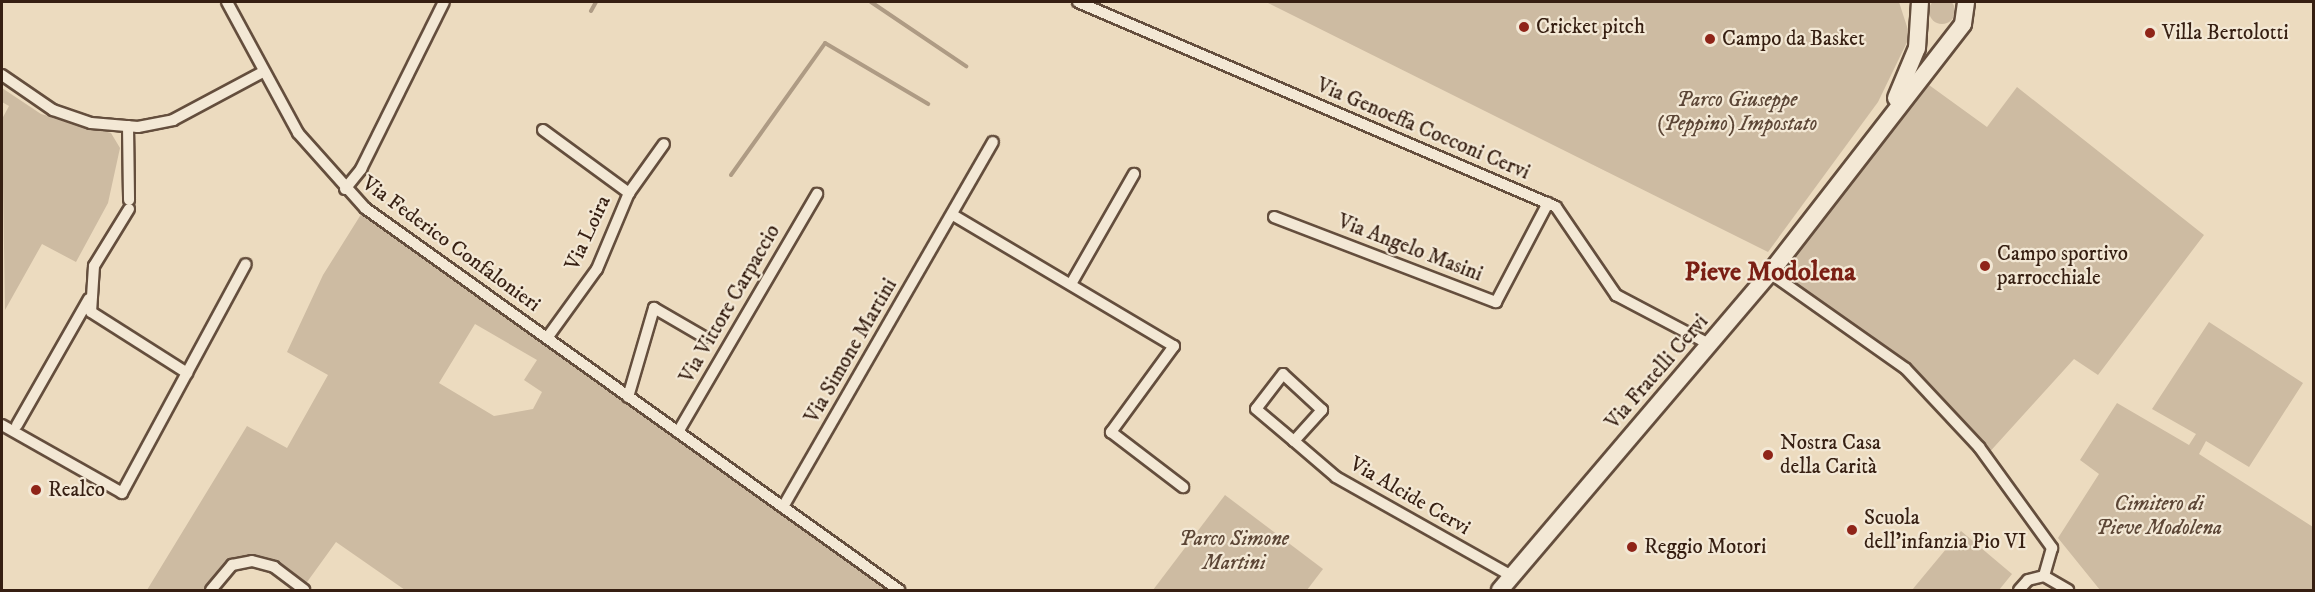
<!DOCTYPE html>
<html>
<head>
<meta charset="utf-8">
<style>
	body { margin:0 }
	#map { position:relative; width:2315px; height:592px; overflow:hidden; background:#ecdbbf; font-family:"IM FELL DW Pica",serif }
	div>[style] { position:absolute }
	.green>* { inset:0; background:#cdbba2 }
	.round { border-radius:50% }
	.stream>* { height:4px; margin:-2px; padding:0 2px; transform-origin:2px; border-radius:2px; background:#ae9b84 }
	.roads { filter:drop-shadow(2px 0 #644e3d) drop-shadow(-2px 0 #644e3d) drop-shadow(0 2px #644e3d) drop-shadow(0 -2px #644e3d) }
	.street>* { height:10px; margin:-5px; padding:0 5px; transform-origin:5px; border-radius:5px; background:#f3e8d5 }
	.secondary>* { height:16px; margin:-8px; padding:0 8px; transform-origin:8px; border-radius:8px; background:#f3e8d5 }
	.dots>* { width:16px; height:16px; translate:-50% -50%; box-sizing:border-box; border:3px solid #f3e8d5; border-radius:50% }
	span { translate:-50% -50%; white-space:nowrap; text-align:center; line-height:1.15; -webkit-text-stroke:4.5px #f3e8d5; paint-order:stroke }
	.poi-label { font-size:21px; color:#361f12 }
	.left { translate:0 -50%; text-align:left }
	.park-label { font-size:21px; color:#5c4636; font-style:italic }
	.street-label { font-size:21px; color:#361f12 }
	.district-label { font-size:27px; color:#7a1f14; font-weight:700 }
	.frame { position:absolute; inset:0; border:3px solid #361f12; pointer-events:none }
</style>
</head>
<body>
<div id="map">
	<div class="green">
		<div class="round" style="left:1929px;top:-2px;width:26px;height:26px"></div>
		<div style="clip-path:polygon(1266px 2px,1899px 2px,1910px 36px,1878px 102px,1768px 252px)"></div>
		<div style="clip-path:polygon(1929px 85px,1987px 127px,2017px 87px,2204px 235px,2098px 375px,2074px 359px,1986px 456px,1906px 369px,1777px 278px)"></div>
		<div style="clip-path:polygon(2px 88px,41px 114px,111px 133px,120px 148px,108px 203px,76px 262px,42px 244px,5px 310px,2px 119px,9px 106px,2px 102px)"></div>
		<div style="clip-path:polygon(evenodd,365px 208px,899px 590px,405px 590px,336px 542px,302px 589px,274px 567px,232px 565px,211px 590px,147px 590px,247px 426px,287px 448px,328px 375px,287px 352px,323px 275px,365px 208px,475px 324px,537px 360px,524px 380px,542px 392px,533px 409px,494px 416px,439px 383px,475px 324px)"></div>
		<div style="clip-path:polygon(2209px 322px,2303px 383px,2249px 467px,2206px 441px,2199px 454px,2313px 527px,2313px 590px,2100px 590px,2058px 538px,2099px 474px,2080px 460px,2117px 403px,2189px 445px,2196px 434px,2152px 409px)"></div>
		<div style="clip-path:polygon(1225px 495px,1323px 569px,1307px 590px,1153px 590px)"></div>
		<div style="clip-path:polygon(1961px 531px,2012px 574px,1999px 590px,1912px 590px)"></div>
	</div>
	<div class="stream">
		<div style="left:871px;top:2px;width:115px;rotate:34deg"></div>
		<div style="left:591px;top:11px;width:10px;rotate:-61deg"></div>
		<div style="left:731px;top:175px;width:162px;rotate:-54.5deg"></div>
		<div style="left:825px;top:43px;width:120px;rotate:30.6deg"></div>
	</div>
	<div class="roads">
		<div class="street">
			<div style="left:227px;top:2px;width:149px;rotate:61.5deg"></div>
			<div style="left:298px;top:133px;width:101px;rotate:48.2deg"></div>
			<div style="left:365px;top:208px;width:657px;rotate:35.58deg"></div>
			<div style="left:1078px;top:2px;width:520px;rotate:23.21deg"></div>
			<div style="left:1556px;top:207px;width:107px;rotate:55.7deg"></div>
			<div style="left:1616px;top:295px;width:107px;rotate:27.8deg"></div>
			<div style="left:2px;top:75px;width:62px;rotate:34.5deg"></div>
			<div style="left:53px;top:110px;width:40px;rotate:18.9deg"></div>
			<div style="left:91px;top:123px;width:47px;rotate:4.9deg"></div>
			<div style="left:138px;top:127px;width:36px;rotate:-11deg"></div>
			<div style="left:173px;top:120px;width:100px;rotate:-28.1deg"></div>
			<div style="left:128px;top:126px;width:74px;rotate:89.2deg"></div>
			<div style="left:543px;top:130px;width:107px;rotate:36.2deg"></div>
			<div style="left:345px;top:189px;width:26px;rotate:-51deg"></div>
			<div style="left:361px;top:169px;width:186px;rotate:-63.6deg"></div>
			<div style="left:129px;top:209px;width:67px;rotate:121.6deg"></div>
			<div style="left:94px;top:266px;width:46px;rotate:93.7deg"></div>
			<div style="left:91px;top:312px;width:114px;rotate:32.4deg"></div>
			<div style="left:953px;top:215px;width:257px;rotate:30.7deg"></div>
			<div style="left:1174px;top:346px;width:107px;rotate:126.2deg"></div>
			<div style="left:1111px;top:432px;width:91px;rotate:37.4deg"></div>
			<div style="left:1274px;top:217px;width:238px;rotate:21deg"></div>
			<div style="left:1496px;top:302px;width:112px;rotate:-62.3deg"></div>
			<div style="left:1770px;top:273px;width:166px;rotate:35.2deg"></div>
			<div style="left:1906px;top:369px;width:107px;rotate:46.9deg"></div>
			<div style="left:1979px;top:447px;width:125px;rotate:54.1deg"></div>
			<div style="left:2052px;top:548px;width:29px;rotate:106deg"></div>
			<div style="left:1071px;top:284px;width:127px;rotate:-60.2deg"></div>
			<div style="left:547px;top:338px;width:85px;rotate:-54.1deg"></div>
			<div style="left:597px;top:269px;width:82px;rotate:-67.2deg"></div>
			<div style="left:629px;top:193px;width:60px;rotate:-54.5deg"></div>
			<div style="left:628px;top:397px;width:93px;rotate:-73.7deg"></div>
			<div style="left:654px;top:308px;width:58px;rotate:30.1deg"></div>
			<div style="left:2px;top:425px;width:138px;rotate:29.5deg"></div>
			<div style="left:122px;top:493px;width:260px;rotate:-61.6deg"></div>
			<div style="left:17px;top:425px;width:145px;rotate:-60.3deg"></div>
			<div style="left:678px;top:432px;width:276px;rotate:-59.7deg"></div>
			<div style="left:1294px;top:441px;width:42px;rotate:-47.9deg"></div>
			<div style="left:1322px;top:410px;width:53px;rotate:-137.3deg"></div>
			<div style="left:1283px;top:374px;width:44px;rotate:127.6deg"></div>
			<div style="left:1256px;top:409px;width:50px;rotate:40.1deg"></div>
			<div style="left:1294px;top:441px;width:55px;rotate:40.6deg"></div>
			<div style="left:1336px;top:477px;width:202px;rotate:29.4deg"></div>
			<div style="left:783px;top:507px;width:421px;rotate:-60.1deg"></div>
			<div style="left:211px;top:590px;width:33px;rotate:-50deg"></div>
			<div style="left:232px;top:565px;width:20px;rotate:-11deg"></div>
			<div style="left:252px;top:561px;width:23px;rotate:15deg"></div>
			<div style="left:274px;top:567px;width:38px;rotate:37deg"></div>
			<div style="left:2019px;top:590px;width:13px;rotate:-48deg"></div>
			<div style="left:2028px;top:580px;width:16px;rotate:-14deg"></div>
			<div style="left:2044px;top:576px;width:28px;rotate:30deg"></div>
		</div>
		<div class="secondary">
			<div style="left:1896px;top:98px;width:54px;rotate:-67.2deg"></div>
			<div style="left:1917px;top:48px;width:46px;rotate:-86.3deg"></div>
			<div style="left:1500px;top:590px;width:416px;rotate:-49.6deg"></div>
			<div style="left:1770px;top:273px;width:315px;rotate:-52.2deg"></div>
			<div style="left:1963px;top:24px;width:22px;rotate:-82deg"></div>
		</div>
	</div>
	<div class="dots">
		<div style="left:1524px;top:27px;background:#8f2418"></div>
		<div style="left:2150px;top:33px;background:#8f2418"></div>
		<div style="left:1710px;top:39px;background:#8f2418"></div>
		<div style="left:1985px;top:266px;background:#8f2418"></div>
		<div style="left:1768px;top:455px;background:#8f2418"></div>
		<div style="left:36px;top:490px;background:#8f2418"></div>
		<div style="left:1852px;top:530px;background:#8f2418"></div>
		<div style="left:1632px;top:547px;background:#8f2418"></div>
	</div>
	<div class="poi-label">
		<span class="left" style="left:1536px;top:27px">Cricket pitch</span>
		<span class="left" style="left:2162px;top:33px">Villa Bertolotti</span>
		<span class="left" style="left:1722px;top:39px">Campo da Basket</span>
		<span class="left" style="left:1997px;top:266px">Campo sportivo<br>parrocchiale</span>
		<span class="left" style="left:1780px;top:455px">Nostra Casa<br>della Carità</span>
		<span class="left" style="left:48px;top:490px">Realco</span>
		<span class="left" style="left:1864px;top:530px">Scuola<br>dell'infanzia Pio VI</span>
		<span class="left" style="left:1644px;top:547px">Reggio Motori</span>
	</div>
	<div class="park-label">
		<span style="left:1737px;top:112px">Parco Giuseppe<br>(Peppino) Impostato</span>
		<span style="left:2159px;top:516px">Cimitero di<br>Pieve Modolena</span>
		<span style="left:1234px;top:551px">Parco Simone<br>Martini</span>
	</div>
	<div class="street-label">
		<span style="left:1423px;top:129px;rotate:23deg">Via Genoeffa Cocconi Cervi</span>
		<span style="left:588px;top:233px;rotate:-65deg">Via Loira</span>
		<span style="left:451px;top:244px;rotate:36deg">Via Federico Confalonieri</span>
		<span style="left:1410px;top:248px;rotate:21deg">Via Angelo Masini</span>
		<span style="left:730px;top:304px;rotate:-60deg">Via Vittore Carpaccio</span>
		<span style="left:851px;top:351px;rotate:-60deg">Via Simone Martini</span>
		<span style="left:1657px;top:372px;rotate:-49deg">Via Fratelli Cervi</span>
		<span style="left:1410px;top:496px;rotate:30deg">Via Alcide Cervi</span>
	</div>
	<div class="district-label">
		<span style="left:1770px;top:273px">Pieve Modolena</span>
	</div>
	<div class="frame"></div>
</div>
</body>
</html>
